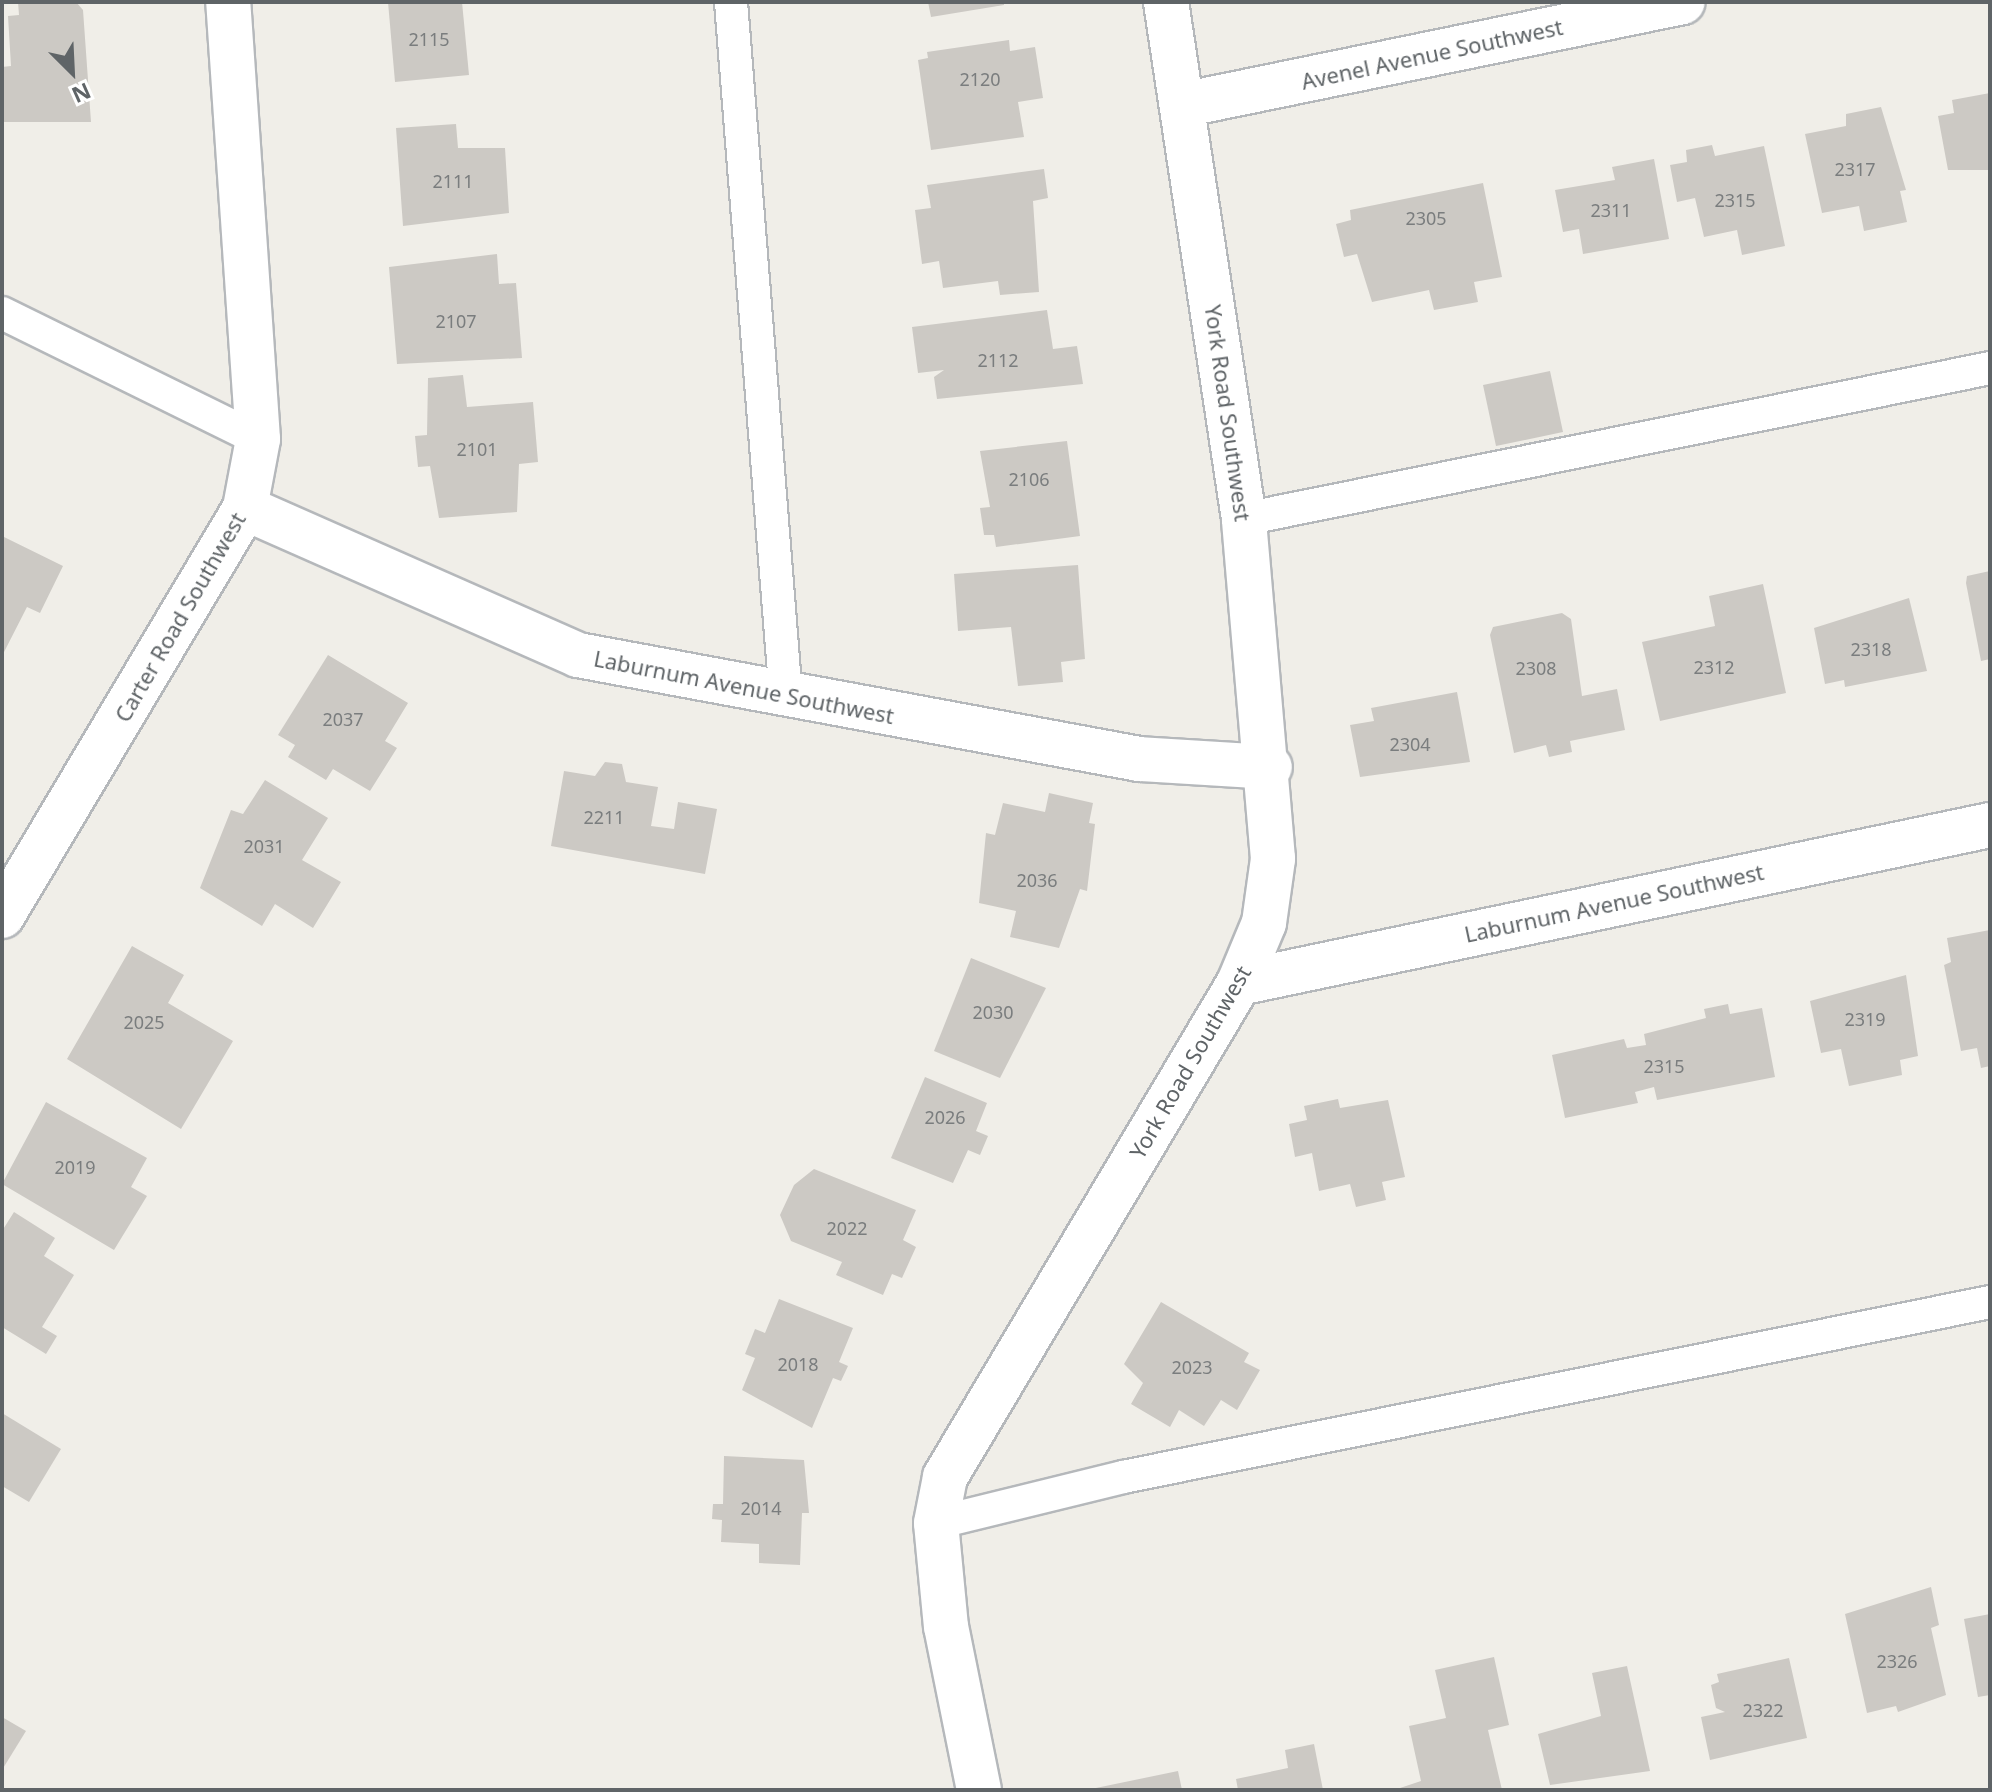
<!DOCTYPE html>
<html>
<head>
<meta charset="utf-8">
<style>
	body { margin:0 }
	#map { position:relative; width:1992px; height:1792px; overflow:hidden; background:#f0eee8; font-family:"Noto Sans",sans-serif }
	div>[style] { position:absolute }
	.building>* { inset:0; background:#ccc9c4 }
	.roads { filter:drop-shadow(2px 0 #b5b8bb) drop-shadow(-2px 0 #b5b8bb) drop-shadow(0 2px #b5b8bb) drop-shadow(0 -2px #b5b8bb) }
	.service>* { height:32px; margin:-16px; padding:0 16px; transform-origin:16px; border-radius:16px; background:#fff }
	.minor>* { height:44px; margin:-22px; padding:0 22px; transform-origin:22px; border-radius:22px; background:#fff }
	span { translate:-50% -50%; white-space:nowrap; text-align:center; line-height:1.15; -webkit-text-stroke:8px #fff; paint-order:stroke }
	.number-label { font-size:18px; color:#7a7d7e }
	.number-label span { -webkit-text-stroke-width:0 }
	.street-label { font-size:22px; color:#5f6467 }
	.frame { position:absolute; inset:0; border:4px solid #5f6467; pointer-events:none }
	.north { position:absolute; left:32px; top:32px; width:80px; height:80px; -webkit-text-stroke:6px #fff; paint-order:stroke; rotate:156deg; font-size:22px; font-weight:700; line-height:32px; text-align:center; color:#5f6467 }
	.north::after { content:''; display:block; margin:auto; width:28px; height:36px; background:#5f6467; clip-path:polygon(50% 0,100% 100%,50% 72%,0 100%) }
</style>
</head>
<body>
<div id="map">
	<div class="building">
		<div style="clip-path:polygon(18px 2px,76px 2px,83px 10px,91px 122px,2px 122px,2px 67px,11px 66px,8px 16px,19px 15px)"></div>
		<div style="clip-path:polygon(388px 2px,462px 2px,469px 75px,395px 82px)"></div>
		<div style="clip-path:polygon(928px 2px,1004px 2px,1004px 5px,931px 17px)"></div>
		<div style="clip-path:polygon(1009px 40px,1010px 51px,1035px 47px,1043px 98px,1018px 102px,1024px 137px,931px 150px,918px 60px,928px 58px,927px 52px)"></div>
		<div style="clip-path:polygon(1990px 93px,1990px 170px,1948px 170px,1938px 116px,1954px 113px,1952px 100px)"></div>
		<div style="clip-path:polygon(1881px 107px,1906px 190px,1900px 191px,1907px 222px,1864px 231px,1859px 206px,1822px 213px,1805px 134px,1846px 126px,1846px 114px)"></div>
		<div style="clip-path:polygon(456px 124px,458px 148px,505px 148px,509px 213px,403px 226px,396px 128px)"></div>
		<div style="clip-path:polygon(1712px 145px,1715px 156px,1764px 146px,1785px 246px,1742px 255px,1737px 230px,1704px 237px,1695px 198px,1677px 202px,1670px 165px,1687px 162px,1686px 150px)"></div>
		<div style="clip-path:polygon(1654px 159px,1669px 239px,1583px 254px,1579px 229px,1563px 232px,1555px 190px,1615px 180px,1612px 167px)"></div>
		<div style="clip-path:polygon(1044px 169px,1048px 198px,1033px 201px,1039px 292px,1000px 295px,998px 281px,943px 288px,939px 261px,922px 264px,915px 210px,931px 208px,927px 185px)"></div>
		<div style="clip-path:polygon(1483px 183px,1502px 277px,1474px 282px,1478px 302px,1434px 310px,1429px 290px,1372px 302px,1357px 254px,1344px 257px,1336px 224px,1351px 220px,1350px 210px)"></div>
		<div style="clip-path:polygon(497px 254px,499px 284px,516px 283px,522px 358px,397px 364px,389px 267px)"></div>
		<div style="clip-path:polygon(1047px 310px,1053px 349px,1077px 346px,1083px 384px,937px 399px,934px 377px,944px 370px,918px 373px,912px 327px)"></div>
		<div style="clip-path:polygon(1550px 371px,1563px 432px,1496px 446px,1483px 385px)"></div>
		<div style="clip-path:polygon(463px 375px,467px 407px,533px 402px,538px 462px,519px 464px,517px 512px,439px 518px,430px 466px,418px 467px,415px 436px,427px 435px,428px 378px)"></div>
		<div style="clip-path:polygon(1067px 441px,1080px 536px,996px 547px,994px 535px,984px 535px,980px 508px,990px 507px,980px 451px)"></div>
		<div style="clip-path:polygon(2px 536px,63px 566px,40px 613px,27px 607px,2px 656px)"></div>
		<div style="clip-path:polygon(1078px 565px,1085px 659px,1061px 662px,1063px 682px,1018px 686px,1011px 627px,958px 631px,954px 574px)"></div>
		<div style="clip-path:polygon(1990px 571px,1990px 659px,1981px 661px,1966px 583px,1967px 576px)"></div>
		<div style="clip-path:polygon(1763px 584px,1786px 693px,1660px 721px,1642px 642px,1715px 626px,1709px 596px)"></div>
		<div style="clip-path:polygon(1909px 598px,1927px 671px,1845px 687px,1844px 680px,1825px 684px,1814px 628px)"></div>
		<div style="clip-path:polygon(1562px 613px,1571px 619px,1582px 696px,1617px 689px,1625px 730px,1570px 741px,1572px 752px,1549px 757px,1546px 745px,1514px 753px,1490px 635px,1493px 627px)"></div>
		<div style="clip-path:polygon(328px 655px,408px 703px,385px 741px,397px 748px,370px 791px,333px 769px,326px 780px,288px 757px,295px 745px,278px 735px)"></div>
		<div style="clip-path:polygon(1457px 692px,1470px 762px,1360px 777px,1350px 725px,1374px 721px,1371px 708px)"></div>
		<div style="clip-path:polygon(605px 762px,622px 764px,626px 782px,658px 787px,651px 826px,674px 829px,678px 802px,717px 809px,705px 874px,551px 846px,564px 771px,595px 776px)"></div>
		<div style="clip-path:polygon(265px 780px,328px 818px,302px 860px,341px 882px,313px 928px,275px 904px,262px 926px,200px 888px,231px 810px,243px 814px)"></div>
		<div style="clip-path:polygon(1049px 793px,1093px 803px,1089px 823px,1095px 824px,1087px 891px,1080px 889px,1059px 948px,1010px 937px,1016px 911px,979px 903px,986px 833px,995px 835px,1003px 803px,1045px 812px)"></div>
		<div style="clip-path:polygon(1990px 930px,1990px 1066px,1981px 1068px,1977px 1048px,1961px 1051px,1944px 965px,1951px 962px,1947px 938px)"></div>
		<div style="clip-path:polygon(132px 946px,184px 975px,168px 1003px,233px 1041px,181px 1129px,67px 1059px)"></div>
		<div style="clip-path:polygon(971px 958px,1046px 988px,1000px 1078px,934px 1051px)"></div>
		<div style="clip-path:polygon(1906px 975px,1918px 1056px,1900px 1060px,1902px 1075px,1849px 1086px,1841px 1049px,1821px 1053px,1810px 1001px)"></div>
		<div style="clip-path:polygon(1728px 1004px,1730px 1014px,1762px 1008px,1775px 1077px,1657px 1100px,1654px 1087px,1635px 1092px,1638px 1103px,1565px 1118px,1552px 1055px,1624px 1039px,1627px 1048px,1646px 1045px,1644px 1034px,1706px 1018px,1704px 1009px)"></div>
		<div style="clip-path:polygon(925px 1077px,987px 1103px,976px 1131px,988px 1136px,980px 1155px,968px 1150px,953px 1183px,891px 1158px)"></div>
		<div style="clip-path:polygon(1338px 1099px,1340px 1108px,1388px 1100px,1405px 1177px,1382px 1182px,1386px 1200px,1356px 1207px,1350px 1184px,1319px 1191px,1312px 1153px,1295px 1157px,1289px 1124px,1307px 1120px,1304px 1106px)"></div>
		<div style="clip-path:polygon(46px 1102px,147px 1158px,131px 1187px,147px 1196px,114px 1250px,2px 1184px)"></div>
		<div style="clip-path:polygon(814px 1169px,916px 1210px,903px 1240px,916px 1247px,902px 1278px,892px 1274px,883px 1295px,836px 1275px,842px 1262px,791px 1241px,780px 1215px,794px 1185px)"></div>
		<div style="clip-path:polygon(14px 1212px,55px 1238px,44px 1256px,74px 1275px,42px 1327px,57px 1336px,46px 1354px,2px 1327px,2px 1231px)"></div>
		<div style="clip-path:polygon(779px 1299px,853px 1328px,839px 1362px,848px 1366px,841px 1381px,833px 1378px,812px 1428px,742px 1390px,755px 1358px,745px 1354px,755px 1329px,765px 1333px)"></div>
		<div style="clip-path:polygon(1161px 1302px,1249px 1353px,1244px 1362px,1260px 1370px,1237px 1410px,1221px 1400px,1204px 1426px,1179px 1410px,1170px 1427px,1131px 1404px,1143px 1383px,1124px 1364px)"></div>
		<div style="clip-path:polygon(2px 1413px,61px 1449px,29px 1502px,2px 1486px)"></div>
		<div style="clip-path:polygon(724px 1456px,804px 1460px,809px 1513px,802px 1513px,800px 1565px,759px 1563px,759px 1544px,721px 1542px,722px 1520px,712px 1519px,713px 1504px,723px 1504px)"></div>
		<div style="clip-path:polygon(1931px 1587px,1939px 1625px,1931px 1628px,1946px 1695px,1898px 1712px,1896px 1706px,1867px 1713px,1845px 1614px)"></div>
		<div style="clip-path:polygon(1990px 1614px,1990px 1695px,1978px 1697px,1964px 1619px)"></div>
		<div style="clip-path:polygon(1494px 1657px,1509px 1725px,1488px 1730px,1502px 1790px,1394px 1790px,1421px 1781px,1409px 1726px,1446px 1718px,1435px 1670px)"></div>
		<div style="clip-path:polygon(1789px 1658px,1807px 1738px,1710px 1760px,1701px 1717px,1725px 1712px,1716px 1708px,1711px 1685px,1719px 1682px,1717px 1674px)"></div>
		<div style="clip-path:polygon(1627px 1666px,1650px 1771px,1550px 1785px,1538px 1734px,1601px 1716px,1592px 1673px)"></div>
		<div style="clip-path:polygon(2px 1717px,26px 1731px,2px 1770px)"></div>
		<div style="clip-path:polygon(1314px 1744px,1323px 1790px,1238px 1790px,1236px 1779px,1288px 1768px,1285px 1750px)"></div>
		<div style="clip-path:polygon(1178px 1771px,1182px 1790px,1091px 1790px,1091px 1789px)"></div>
	</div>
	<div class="roads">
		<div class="service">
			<div style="left:731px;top:2px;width:697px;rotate:85.48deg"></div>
			<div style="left:2px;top:313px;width:285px;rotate:26.2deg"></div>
			<div style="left:1244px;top:519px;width:761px;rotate:-11.44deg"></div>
			<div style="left:936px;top:1523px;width:193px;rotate:-13.8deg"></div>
			<div style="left:1123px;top:1477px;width:884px;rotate:-11.41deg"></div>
		</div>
		<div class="minor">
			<div style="left:1182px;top:105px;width:511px;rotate:-11.62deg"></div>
			<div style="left:245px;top:508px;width:364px;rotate:23.8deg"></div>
			<div style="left:578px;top:655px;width:571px;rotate:10.5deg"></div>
			<div style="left:1139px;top:759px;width:131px;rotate:3.5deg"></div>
			<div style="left:2px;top:916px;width:475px;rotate:-59.2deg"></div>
			<div style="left:245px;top:508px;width:70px;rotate:-79.3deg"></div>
			<div style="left:258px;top:439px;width:438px;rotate:-93.9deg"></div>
			<div style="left:1239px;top:983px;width:767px;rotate:-11.88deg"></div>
			<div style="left:979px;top:1790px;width:166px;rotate:-101.4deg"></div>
			<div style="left:946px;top:1627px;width:104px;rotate:-95.5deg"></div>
			<div style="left:936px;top:1523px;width:47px;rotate:-78.9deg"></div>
			<div style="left:945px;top:1477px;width:575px;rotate:-59.24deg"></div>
			<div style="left:1239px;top:983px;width:65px;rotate:-67.4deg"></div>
			<div style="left:1264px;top:923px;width:65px;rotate:-82deg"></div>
			<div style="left:1273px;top:859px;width:341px;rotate:-94.9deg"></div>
			<div style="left:1244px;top:519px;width:523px;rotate:-98.58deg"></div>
		</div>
	</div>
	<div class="number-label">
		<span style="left:429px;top:39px">2115</span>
		<span style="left:980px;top:79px">2120</span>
		<span style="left:1855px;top:169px">2317</span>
		<span style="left:453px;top:181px">2111</span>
		<span style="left:1735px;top:200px">2315</span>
		<span style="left:1611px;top:210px">2311</span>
		<span style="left:1426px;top:218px">2305</span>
		<span style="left:456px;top:321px">2107</span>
		<span style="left:998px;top:360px">2112</span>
		<span style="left:477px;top:449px">2101</span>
		<span style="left:1029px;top:479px">2106</span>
		<span style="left:1871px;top:649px">2318</span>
		<span style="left:1714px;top:667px">2312</span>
		<span style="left:1536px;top:668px">2308</span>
		<span style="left:343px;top:719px">2037</span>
		<span style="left:1410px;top:744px">2304</span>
		<span style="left:604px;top:817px">2211</span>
		<span style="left:264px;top:846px">2031</span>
		<span style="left:1037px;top:880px">2036</span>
		<span style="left:993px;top:1012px">2030</span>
		<span style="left:1865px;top:1019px">2319</span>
		<span style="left:144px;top:1022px">2025</span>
		<span style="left:1664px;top:1066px">2315</span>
		<span style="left:945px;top:1117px">2026</span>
		<span style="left:75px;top:1167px">2019</span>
		<span style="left:847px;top:1228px">2022</span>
		<span style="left:798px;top:1364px">2018</span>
		<span style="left:1192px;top:1367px">2023</span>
		<span style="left:761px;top:1508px">2014</span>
		<span style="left:1897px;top:1661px">2326</span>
		<span style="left:1763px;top:1710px">2322</span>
	</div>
	<div class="street-label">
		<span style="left:1432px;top:54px;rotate:-12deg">Avenel Avenue Southwest</span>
		<span style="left:1228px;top:413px;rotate:82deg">York Road Southwest</span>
		<span style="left:180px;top:617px;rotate:-60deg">Carter Road Southwest</span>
		<span style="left:744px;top:687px;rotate:11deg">Laburnum Avenue Southwest</span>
		<span style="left:1614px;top:903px;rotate:-12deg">Laburnum Avenue Southwest</span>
		<span style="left:1190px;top:1062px;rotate:-60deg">York Road Southwest</span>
	</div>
	<div class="frame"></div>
	<div class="north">N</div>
</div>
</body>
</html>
